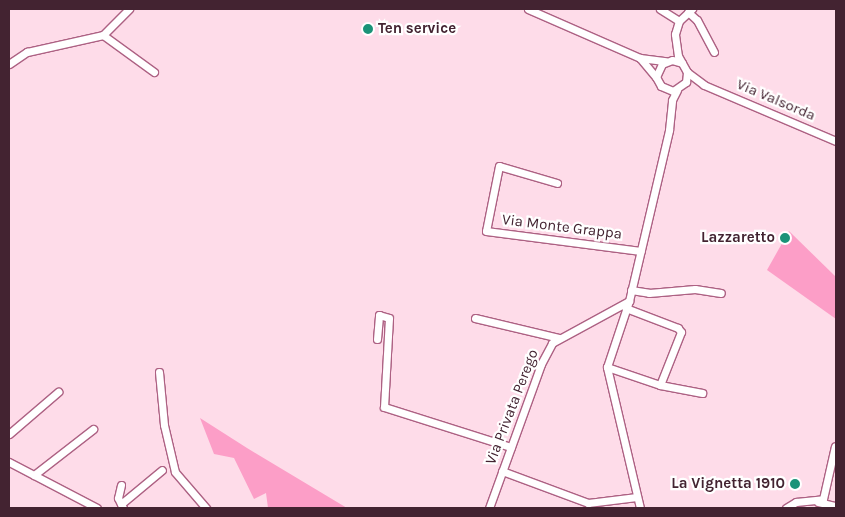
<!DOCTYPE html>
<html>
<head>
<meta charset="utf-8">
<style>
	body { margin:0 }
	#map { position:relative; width:845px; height:517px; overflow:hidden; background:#fedce9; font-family:Karla,sans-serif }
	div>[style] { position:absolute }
	.green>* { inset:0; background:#fc9ec7 }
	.roads { filter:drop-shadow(1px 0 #ad6183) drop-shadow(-1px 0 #ad6183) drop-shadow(0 1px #ad6183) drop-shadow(0 -1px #ad6183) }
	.minor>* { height:7px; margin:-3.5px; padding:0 3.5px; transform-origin:3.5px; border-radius:3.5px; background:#fff }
	.dots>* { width:14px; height:14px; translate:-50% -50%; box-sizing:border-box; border:2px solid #fff; border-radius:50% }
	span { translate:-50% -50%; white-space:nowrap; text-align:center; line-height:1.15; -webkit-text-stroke:4.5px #fff; paint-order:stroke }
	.poi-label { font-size:15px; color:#432331; font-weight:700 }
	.left { translate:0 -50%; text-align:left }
	.right { translate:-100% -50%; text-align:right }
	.street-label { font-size:15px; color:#432331 }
	.frame { position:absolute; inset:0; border:10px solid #432331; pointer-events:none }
</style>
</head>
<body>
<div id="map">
	<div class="green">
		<div style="clip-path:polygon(789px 231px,836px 277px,836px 319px,767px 270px)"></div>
		<div style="clip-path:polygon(200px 418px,247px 448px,347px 508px,268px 508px,266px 493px,254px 499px,234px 458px,214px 454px)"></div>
	</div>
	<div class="roads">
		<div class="minor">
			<div style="left:528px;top:9px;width:122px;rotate:23.6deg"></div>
			<div style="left:640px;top:58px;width:26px;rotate:7deg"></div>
			<div style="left:660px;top:9px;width:22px;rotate:32deg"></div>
			<div style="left:688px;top:12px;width:12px;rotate:42deg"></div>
			<div style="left:697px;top:20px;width:36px;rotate:62deg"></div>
			<div style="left:103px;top:35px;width:63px;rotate:36deg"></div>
			<div style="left:640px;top:58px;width:25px;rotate:50deg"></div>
			<div style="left:682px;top:63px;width:10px;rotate:-163deg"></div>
			<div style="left:672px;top:60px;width:11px;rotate:158deg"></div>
			<div style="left:662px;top:64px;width:14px;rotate:115deg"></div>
			<div style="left:656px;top:77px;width:10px;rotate:61deg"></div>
			<div style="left:661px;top:86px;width:13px;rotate:23deg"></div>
			<div style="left:673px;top:91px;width:16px;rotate:-35deg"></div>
			<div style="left:686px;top:82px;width:10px;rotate:-84deg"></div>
			<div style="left:687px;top:72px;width:18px;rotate:-119deg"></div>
			<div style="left:678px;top:56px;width:22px;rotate:-98deg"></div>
			<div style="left:675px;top:34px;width:14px;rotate:-73deg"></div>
			<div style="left:679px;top:21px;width:18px;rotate:-43deg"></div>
			<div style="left:9px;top:64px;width:22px;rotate:-34deg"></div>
			<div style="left:27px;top:52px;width:78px;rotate:-12.6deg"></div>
			<div style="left:103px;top:35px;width:37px;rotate:-45deg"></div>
			<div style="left:687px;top:72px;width:21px;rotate:37deg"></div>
			<div style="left:704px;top:85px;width:143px;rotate:23deg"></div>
			<div style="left:557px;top:183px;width:60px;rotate:-163.7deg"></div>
			<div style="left:499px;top:166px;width:66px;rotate:101.3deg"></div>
			<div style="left:486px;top:231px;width:156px;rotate:7.4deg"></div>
			<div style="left:631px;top:290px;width:18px;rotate:9deg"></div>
			<div style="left:649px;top:293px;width:46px;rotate:-5deg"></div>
			<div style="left:695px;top:289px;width:26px;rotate:9deg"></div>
			<div style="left:475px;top:318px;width:86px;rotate:13.4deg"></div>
			<div style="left:377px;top:339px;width:24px;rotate:-85deg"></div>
			<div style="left:379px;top:315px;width:10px;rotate:17deg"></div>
			<div style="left:389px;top:318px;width:89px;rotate:93.2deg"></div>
			<div style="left:384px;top:407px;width:133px;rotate:17.5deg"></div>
			<div style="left:607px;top:367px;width:56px;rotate:18.8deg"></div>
			<div style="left:660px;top:385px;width:57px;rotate:-68.4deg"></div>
			<div style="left:681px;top:332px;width:5px;rotate:-127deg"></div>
			<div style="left:678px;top:328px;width:56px;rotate:-159deg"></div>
			<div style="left:159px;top:372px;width:53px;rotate:84.6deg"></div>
			<div style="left:164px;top:425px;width:48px;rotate:76.8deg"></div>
			<div style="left:175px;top:472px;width:48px;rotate:49.3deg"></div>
			<div style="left:660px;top:385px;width:43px;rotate:10.8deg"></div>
			<div style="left:9px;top:434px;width:65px;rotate:-40.6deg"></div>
			<div style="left:9px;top:462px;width:99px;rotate:27.6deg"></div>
			<div style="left:502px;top:471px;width:92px;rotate:20.4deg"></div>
			<div style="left:588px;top:503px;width:49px;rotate:-7deg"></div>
			<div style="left:34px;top:475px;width:75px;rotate:-37.9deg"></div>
			<div style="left:121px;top:485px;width:13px;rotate:103deg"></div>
			<div style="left:118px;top:498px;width:11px;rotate:63deg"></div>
			<div style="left:818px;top:502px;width:18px;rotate:13deg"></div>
			<div style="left:121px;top:504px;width:53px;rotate:-39.7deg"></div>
			<div style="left:489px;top:508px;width:153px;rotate:-70.1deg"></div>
			<div style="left:541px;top:364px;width:24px;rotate:-62deg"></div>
			<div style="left:552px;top:343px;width:88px;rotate:-28.6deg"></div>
			<div style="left:640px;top:508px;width:145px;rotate:-103.2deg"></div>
			<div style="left:607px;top:367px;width:70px;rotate:-71.6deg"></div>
			<div style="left:629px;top:301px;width:176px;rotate:-76.8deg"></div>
			<div style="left:669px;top:130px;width:30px;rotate:-84deg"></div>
			<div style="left:672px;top:100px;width:11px;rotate:-63deg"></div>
			<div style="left:786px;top:508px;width:12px;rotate:-31deg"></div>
			<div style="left:796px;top:502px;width:27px;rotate:-6deg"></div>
			<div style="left:823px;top:499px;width:54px;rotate:-77.2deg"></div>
		</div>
	</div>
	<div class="dots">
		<div style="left:368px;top:29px;background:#1b9378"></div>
		<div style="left:785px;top:238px;background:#1b9378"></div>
		<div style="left:795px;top:484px;background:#1b9378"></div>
	</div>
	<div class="poi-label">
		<span class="left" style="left:378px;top:29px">Ten service</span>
		<span class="right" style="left:775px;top:238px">Lazzaretto</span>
		<span class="right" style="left:785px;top:484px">La Vignetta 1910</span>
	</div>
	<div class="street-label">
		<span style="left:776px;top:100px;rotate:23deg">Via Valsorda</span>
		<span style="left:562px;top:227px;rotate:7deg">Via Monte Grappa</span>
		<span style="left:512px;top:407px;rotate:-69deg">Via Privata Perego</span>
	</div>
	<div class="frame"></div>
</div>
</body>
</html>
